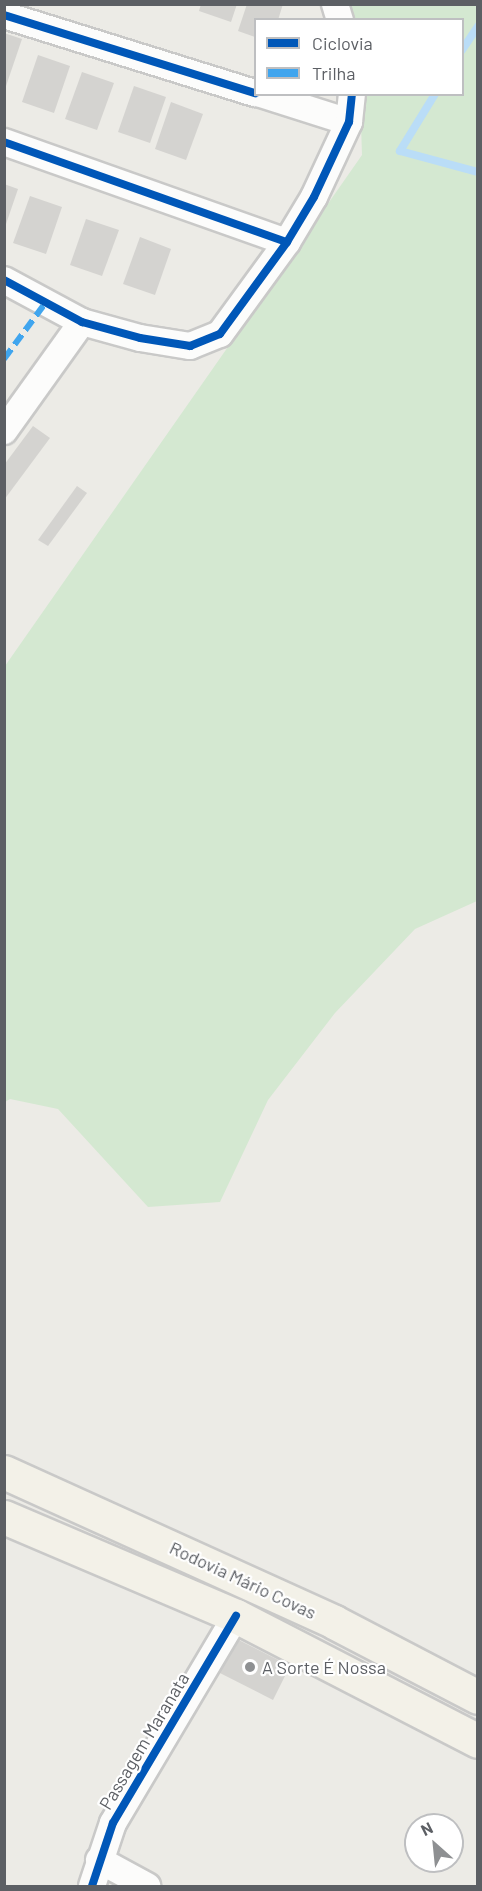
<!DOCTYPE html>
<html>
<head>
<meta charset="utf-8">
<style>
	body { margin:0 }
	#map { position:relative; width:482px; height:1891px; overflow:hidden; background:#ecebe6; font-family:Barlow,sans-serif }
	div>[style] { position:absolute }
	.green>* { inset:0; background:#d4e8d1 }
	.stream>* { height:8px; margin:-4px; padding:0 4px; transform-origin:4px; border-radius:4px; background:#baddf7 }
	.building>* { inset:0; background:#d4d3d0 }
	.roads { filter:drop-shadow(2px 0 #c9c9c8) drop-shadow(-2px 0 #c9c9c8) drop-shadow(0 2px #c9c9c8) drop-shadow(0 -2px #c9c9c8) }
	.minor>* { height:26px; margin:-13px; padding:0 13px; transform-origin:13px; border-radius:13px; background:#fcfcfb }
	.primary>* { height:33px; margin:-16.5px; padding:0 16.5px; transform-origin:16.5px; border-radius:16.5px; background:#f3f1e8 }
	.quiet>* { height:6px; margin-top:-3px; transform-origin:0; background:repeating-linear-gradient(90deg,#40a5ee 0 12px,transparent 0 18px) }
	.cycleway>* { height:8px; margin:-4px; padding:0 4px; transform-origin:4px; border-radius:4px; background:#0057b8 }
	.dots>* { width:16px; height:16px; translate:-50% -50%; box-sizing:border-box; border:3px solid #fff; border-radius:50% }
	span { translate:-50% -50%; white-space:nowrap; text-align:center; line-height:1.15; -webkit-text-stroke:4.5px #fff; paint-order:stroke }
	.street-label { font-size:18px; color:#5c5f64 }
	.poi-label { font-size:18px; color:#5c5f64 }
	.left { translate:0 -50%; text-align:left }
	.frame { position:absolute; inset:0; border:6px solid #5c5f64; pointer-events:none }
	.legend { position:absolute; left:254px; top:18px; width:210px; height:78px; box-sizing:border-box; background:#fff; border:2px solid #bebfc1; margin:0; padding:8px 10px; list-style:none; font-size:18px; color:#5c5f64 }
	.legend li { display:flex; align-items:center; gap:12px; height:30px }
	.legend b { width:30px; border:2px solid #bebfc1 }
	.north { position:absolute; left:404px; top:1813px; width:60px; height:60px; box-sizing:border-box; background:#fff; border:2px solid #bebfc1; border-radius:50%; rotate:333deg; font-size:16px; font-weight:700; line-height:24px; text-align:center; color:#5c5f64 }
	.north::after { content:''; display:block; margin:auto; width:21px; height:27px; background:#8e9092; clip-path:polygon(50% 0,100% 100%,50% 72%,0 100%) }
</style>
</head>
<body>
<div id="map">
	<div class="green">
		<div style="clip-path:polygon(340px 5px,477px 5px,477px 901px,415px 929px,335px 1013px,268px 1100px,220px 1202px,148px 1207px,58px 1109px,10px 1099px,5px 1102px,5px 666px,362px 155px,360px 95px,462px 94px,462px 20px,346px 19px)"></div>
	</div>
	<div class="stream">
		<div style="left:462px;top:50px;width:29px;rotate:-56deg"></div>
		<div style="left:435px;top:94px;width:67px;rotate:121.6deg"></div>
		<div style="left:400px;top:151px;width:81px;rotate:15.1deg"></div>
	</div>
	<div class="building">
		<div style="clip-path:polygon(201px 4px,237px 4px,231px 22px,199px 11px)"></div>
		<div style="clip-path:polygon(247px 4px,283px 4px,278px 20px,255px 20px,255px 37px,238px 31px)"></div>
		<div style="clip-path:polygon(4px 33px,22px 39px,5px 89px,4px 89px)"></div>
		<div style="clip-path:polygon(38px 55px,70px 66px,54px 113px,22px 102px)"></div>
		<div style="clip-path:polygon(82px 72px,114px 83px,97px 130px,65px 119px)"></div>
		<div style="clip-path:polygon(134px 86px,166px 97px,150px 143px,118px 132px)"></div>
		<div style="clip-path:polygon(171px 102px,203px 114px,186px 160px,155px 149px)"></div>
		<div style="clip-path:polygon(4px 184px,18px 189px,5px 227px,4px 227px)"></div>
		<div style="clip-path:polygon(30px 196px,62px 207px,46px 254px,13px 243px)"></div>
		<div style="clip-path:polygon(86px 219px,119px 230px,102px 276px,70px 265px)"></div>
		<div style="clip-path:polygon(140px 237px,171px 249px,155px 295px,123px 284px)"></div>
		<div style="clip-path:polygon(33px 426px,50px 438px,4px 500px,4px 465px)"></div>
		<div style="clip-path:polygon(77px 486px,87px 493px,48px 546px,38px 540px)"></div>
		<div style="clip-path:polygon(227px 1634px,290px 1666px,273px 1700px,210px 1668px)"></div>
	</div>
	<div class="roads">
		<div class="minor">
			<div style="left:335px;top:4px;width:17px;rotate:73deg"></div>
			<div style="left:4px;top:15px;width:263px;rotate:17.3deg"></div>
			<div style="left:261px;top:94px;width:92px;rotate:17.7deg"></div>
			<div style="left:4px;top:142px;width:300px;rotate:19.5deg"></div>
			<div style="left:4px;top:280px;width:89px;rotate:28.3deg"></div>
			<div style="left:82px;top:322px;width:60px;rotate:15.4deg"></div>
			<div style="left:140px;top:338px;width:51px;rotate:9.1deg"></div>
			<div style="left:190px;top:346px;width:32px;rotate:-22deg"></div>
			<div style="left:220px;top:334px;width:114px;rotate:-53.9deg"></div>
			<div style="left:287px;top:242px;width:52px;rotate:-59deg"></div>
			<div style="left:314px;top:197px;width:83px;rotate:-65deg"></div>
			<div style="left:349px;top:122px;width:28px;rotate:-84deg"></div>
			<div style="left:4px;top:431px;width:134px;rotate:-54.4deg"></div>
			<div style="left:99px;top:1860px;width:55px;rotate:28.4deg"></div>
			<div style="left:92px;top:1886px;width:66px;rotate:-71.6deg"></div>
			<div style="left:113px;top:1823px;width:241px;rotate:-59.3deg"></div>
		</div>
		<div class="primary">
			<div style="left:4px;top:1472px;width:362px;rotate:24.4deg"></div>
			<div style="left:334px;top:1622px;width:162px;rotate:27.5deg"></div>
			<div style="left:4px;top:1517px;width:252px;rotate:23.1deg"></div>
			<div style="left:236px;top:1616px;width:272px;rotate:27.3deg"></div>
		</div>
	</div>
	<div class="quiet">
		<div style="left:4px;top:359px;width:71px;rotate:-53.6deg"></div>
	</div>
	<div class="cycleway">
		<div style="left:4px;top:15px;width:263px;rotate:17.3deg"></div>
		<div style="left:4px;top:142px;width:300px;rotate:19.5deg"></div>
		<div style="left:4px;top:280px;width:89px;rotate:28.3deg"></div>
		<div style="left:82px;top:322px;width:60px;rotate:15.4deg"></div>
		<div style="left:140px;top:338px;width:51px;rotate:9.1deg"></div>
		<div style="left:190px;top:346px;width:32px;rotate:-22deg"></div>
		<div style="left:220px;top:334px;width:114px;rotate:-53.9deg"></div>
		<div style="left:287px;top:242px;width:52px;rotate:-59deg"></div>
		<div style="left:314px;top:197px;width:83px;rotate:-65deg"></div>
		<div style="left:349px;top:122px;width:28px;rotate:-84deg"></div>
		<div style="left:92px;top:1886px;width:66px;rotate:-71.6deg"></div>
		<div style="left:113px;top:1823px;width:241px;rotate:-59.3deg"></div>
	</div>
	<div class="dots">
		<div style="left:250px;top:1667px;background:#8e9092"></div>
	</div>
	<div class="street-label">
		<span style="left:243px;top:1580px;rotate:25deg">Rodovia Mário Covas</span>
		<span style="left:144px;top:1741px;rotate:-59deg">Passagem Maranata</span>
	</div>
	<div class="poi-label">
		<span class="left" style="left:262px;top:1667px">A Sorte É Nossa</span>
	</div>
	<div class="frame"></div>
	<ul class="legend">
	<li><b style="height:8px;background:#0057b8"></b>Ciclovia</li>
	<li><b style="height:8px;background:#40a5ee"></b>Trilha</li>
	</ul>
	<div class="north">N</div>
</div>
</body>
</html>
